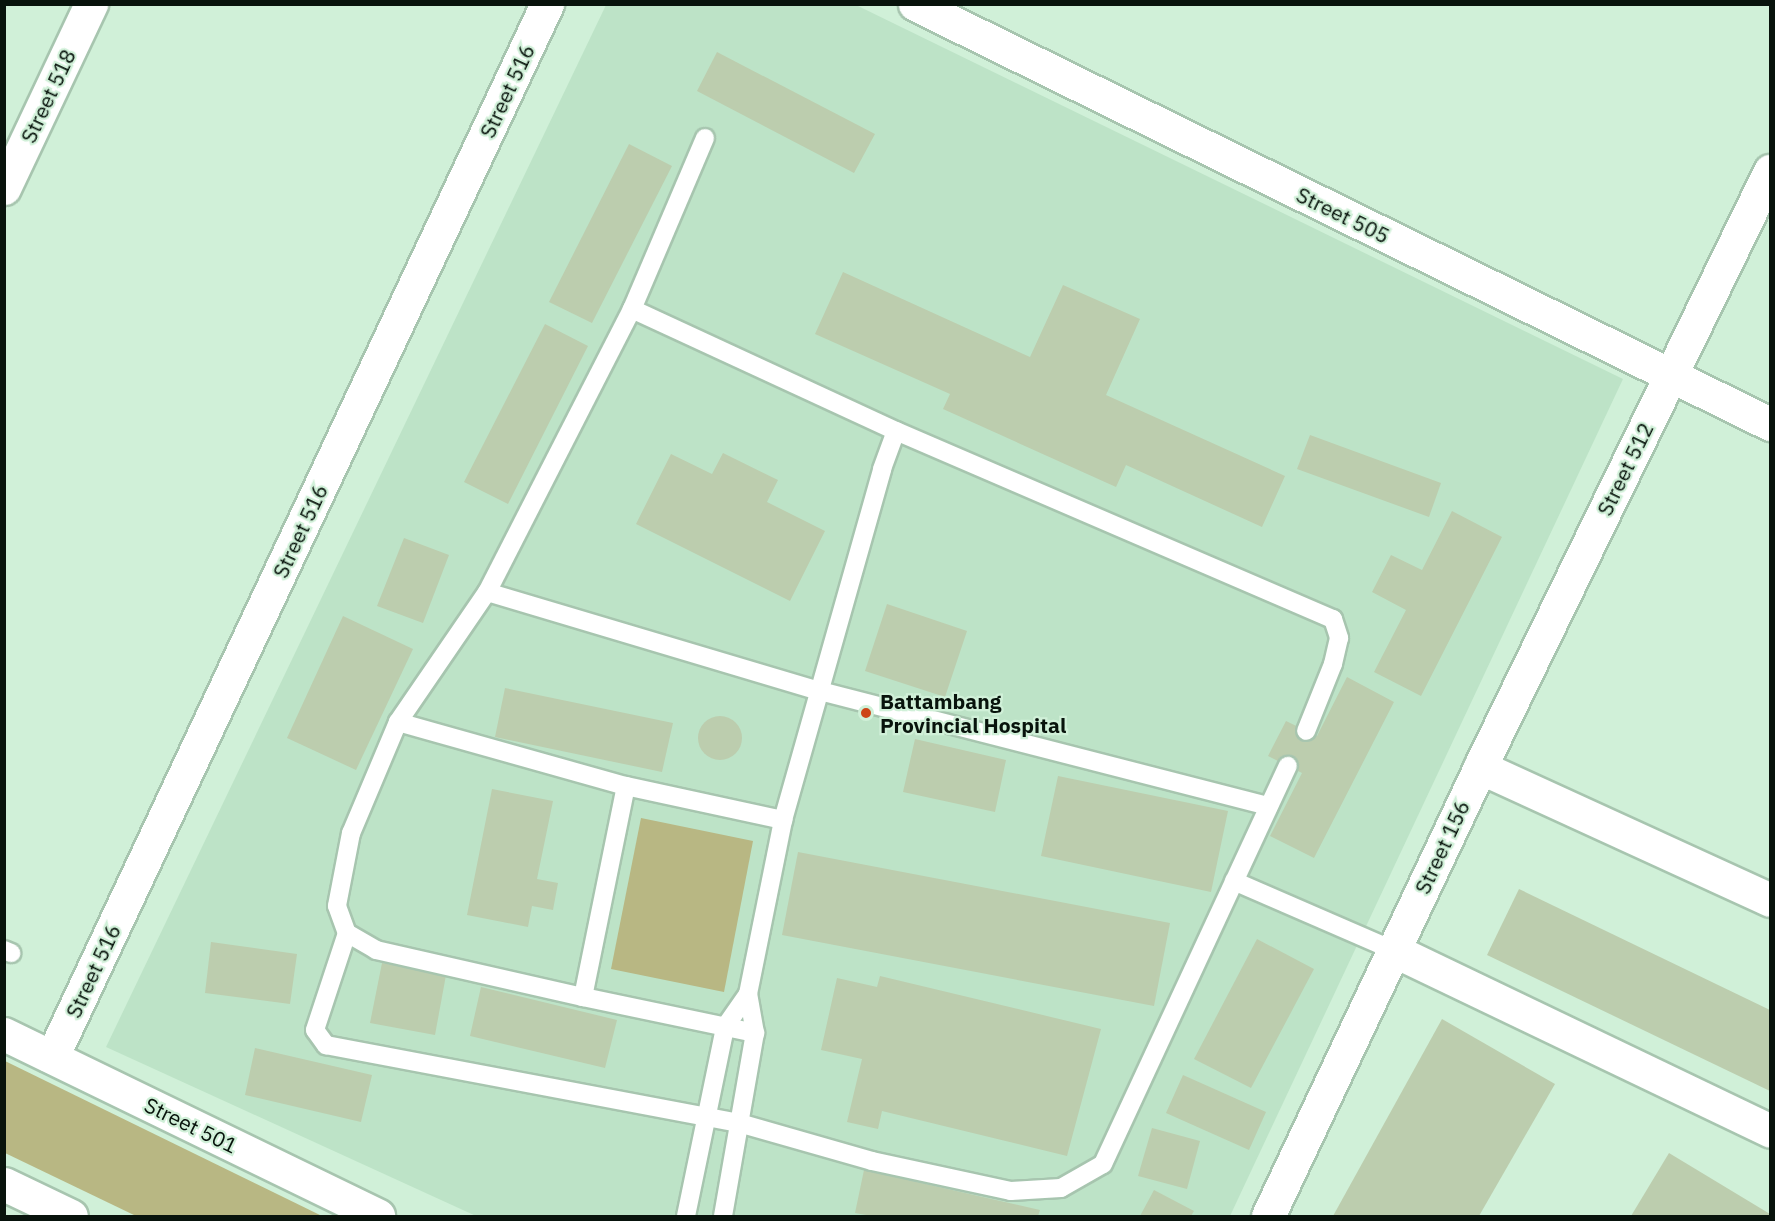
<!DOCTYPE html>
<html>
<head>
<meta charset="utf-8">
<style>
	body { margin:0 }
	#map { position:relative; width:1775px; height:1221px; overflow:hidden; background:#d0f0d8; font-family:"IBM Plex Sans",sans-serif }
	div>[style] { position:absolute }
	.built>* { inset:0; background:#bde3c7 }
	.green>* { inset:0; background:#b8b783 }
	.building>* { inset:0; background:#bccdae }
	.round { border-radius:50% }
	.roads { filter:drop-shadow(2px 0 #a7c5af) drop-shadow(-2px 0 #a7c5af) drop-shadow(0 2px #a7c5af) drop-shadow(0 -2px #a7c5af) }
	.lane>* { height:18px; margin:-9px; padding:0 9px; transform-origin:9px; border-radius:9px; background:#fff }
	.street>* { height:33px; margin:-16.5px; padding:0 16.5px; transform-origin:16.5px; border-radius:16.5px; background:#fff }
	.secondary>* { height:33px; margin:-16.5px; padding:0 16.5px; transform-origin:16.5px; border-radius:16.5px; background:#fff }
	.dots>* { width:16px; height:16px; translate:-50% -50%; box-sizing:border-box; border:3px solid #d0f0d8; border-radius:50% }
	span { translate:-50% -50%; white-space:nowrap; text-align:center; line-height:1.15; -webkit-text-stroke:4.5px #d0f0d8; paint-order:stroke }
	.street-label { font-size:21px; color:#08130c }
	.poi-label { font-size:21px; color:#08130c; font-weight:700 }
	.left { translate:0 -50%; text-align:left }
	.frame { position:absolute; inset:0; border:6px solid #08130c; pointer-events:none }
</style>
</head>
<body>
<div id="map">
	<div class="built">
		<div style="clip-path:polygon(606px 5px,856px 5px,1623px 379px,1230px 1216px,476px 1216px,106px 1047px)"></div>
	</div>
	<div class="green">
		<div style="clip-path:polygon(641px 818px,753px 841px,724px 992px,611px 969px)"></div>
		<div style="clip-path:polygon(5px 1061px,322px 1216px,136px 1216px,5px 1153px)"></div>
	</div>
	<div class="building">
		<div style="clip-path:polygon(717px 52px,875px 134px,854px 173px,697px 91px)"></div>
		<div style="clip-path:polygon(629px 144px,672px 166px,592px 323px,549px 302px)"></div>
		<div style="clip-path:polygon(843px 272px,1030px 357px,1063px 285px,1140px 319px,1106px 395px,1285px 476px,1262px 527px,1126px 465px,1116px 487px,943px 409px,950px 394px,815px 334px)"></div>
		<div style="clip-path:polygon(545px 324px,588px 346px,508px 504px,464px 482px)"></div>
		<div style="clip-path:polygon(1310px 435px,1441px 483px,1429px 517px,1297px 469px)"></div>
		<div style="clip-path:polygon(723px 453px,778px 480px,767px 502px,825px 531px,790px 601px,636px 524px,671px 454px,712px 474px)"></div>
		<div style="clip-path:polygon(1452px 511px,1502px 537px,1421px 696px,1374px 672px,1406px 610px,1372px 592px,1391px 555px,1422px 570px)"></div>
		<div style="clip-path:polygon(404px 538px,449px 555px,423px 623px,377px 606px)"></div>
		<div style="clip-path:polygon(887px 604px,967px 631px,945px 697px,865px 671px)"></div>
		<div style="clip-path:polygon(343px 616px,413px 649px,356px 770px,287px 738px)"></div>
		<div style="clip-path:polygon(1347px 677px,1394px 702px,1314px 858px,1270px 836px,1302px 773px,1268px 756px,1286px 721px,1317px 736px)"></div>
		<div style="clip-path:polygon(505px 688px,673px 723px,662px 772px,495px 737px)"></div>
		<div class="round" style="left:698px;top:716px;width:44px;height:44px"></div>
		<div style="clip-path:polygon(915px 739px,1006px 760px,995px 812px,903px 792px)"></div>
		<div style="clip-path:polygon(1058px 776px,1228px 811px,1211px 892px,1041px 856px)"></div>
		<div style="clip-path:polygon(492px 789px,553px 801px,537px 879px,558px 883px,553px 910px,532px 906px,528px 927px,467px 915px)"></div>
		<div style="clip-path:polygon(798px 852px,1170px 923px,1154px 1006px,782px 935px)"></div>
		<div style="clip-path:polygon(1519px 889px,1770px 1010px,1770px 1091px,1487px 955px)"></div>
		<div style="clip-path:polygon(1257px 939px,1314px 969px,1251px 1088px,1194px 1059px)"></div>
		<div style="clip-path:polygon(211px 942px,297px 954px,290px 1004px,205px 993px)"></div>
		<div style="clip-path:polygon(382px 963px,446px 975px,435px 1035px,370px 1023px)"></div>
		<div style="clip-path:polygon(880px 976px,1101px 1029px,1067px 1156px,882px 1111px,878px 1129px,847px 1122px,862px 1059px,821px 1050px,837px 978px,877px 987px)"></div>
		<div style="clip-path:polygon(481px 987px,617px 1020px,605px 1068px,470px 1036px)"></div>
		<div style="clip-path:polygon(1442px 1019px,1555px 1084px,1479px 1216px,1333px 1216px)"></div>
		<div style="clip-path:polygon(255px 1048px,372px 1075px,361px 1122px,245px 1095px)"></div>
		<div style="clip-path:polygon(1183px 1075px,1266px 1112px,1249px 1150px,1166px 1113px)"></div>
		<div style="clip-path:polygon(1152px 1128px,1200px 1141px,1187px 1189px,1138px 1176px)"></div>
		<div style="clip-path:polygon(1669px 1153px,1770px 1214px,1769px 1216px,1631px 1216px)"></div>
		<div style="clip-path:polygon(864px 1170px,1040px 1210px,1038px 1216px,872px 1216px,855px 1213px)"></div>
		<div style="clip-path:polygon(1154px 1190px,1194px 1211px,1191px 1216px,1140px 1216px)"></div>
	</div>
	<div class="roads">
		<div class="lane">
			<div style="left:705px;top:138px;width:186px;rotate:113.1deg"></div>
			<div style="left:632px;top:309px;width:318px;rotate:117.1deg"></div>
			<div style="left:487px;top:592px;width:158px;rotate:124.4deg"></div>
			<div style="left:398px;top:722px;width:121px;rotate:112.9deg"></div>
			<div style="left:351px;top:833px;width:74px;rotate:100.9deg"></div>
			<div style="left:337px;top:906px;width:29px;rotate:70deg"></div>
			<div style="left:347px;top:933px;width:34px;rotate:30deg"></div>
			<div style="left:376px;top:950px;width:212px;rotate:12.8deg"></div>
			<div style="left:583px;top:997px;width:176px;rotate:11.8deg"></div>
			<div style="left:632px;top:309px;width:291px;rotate:24.8deg"></div>
			<div style="left:896px;top:431px;width:476px;rotate:23.3deg"></div>
			<div style="left:1333px;top:619px;width:20px;rotate:72deg"></div>
			<div style="left:1339px;top:638px;width:27px;rotate:103deg"></div>
			<div style="left:1333px;top:664px;width:72px;rotate:111.9deg"></div>
			<div style="left:487px;top:592px;width:347px;rotate:16.6deg"></div>
			<div style="left:820px;top:691px;width:463px;rotate:14.4deg"></div>
			<div style="left:398px;top:722px;width:237px;rotate:15.7deg"></div>
			<div style="left:626px;top:786px;width:161px;rotate:12.2deg"></div>
			<div style="left:1234px;top:881px;width:173px;rotate:23.5deg"></div>
			<div style="left:347px;top:933px;width:102px;rotate:108.3deg"></div>
			<div style="left:315px;top:1030px;width:19px;rotate:54deg"></div>
			<div style="left:326px;top:1045px;width:420px;rotate:10.7deg"></div>
			<div style="left:739px;top:1123px;width:138px;rotate:15.9deg"></div>
			<div style="left:872px;top:1161px;width:142px;rotate:12.2deg"></div>
			<div style="left:1011px;top:1191px;width:50px;rotate:-3.4deg"></div>
			<div style="left:1061px;top:1188px;width:48px;rotate:-29.7deg"></div>
			<div style="left:1103px;top:1164px;width:439px;rotate:-65.1deg"></div>
			<div style="left:4px;top:950px;width:8px;rotate:23deg"></div>
			<div style="left:583px;top:997px;width:215px;rotate:-78.5deg"></div>
			<div style="left:686px;top:1216px;width:193px;rotate:-78.3deg"></div>
			<div style="left:725px;top:1027px;width:40px;rotate:-55.1deg"></div>
			<div style="left:723px;top:1216px;width:186px;rotate:-80.1deg"></div>
			<div style="left:755px;top:1033px;width:40px;rotate:-100deg"></div>
			<div style="left:748px;top:994px;width:177px;rotate:-78.6deg"></div>
			<div style="left:783px;top:820px;width:365px;rotate:-74.2deg"></div>
			<div style="left:882px;top:469px;width:40px;rotate:-69.8deg"></div>
		</div>
		<div class="street">
			<div style="left:915px;top:4px;width:953px;rotate:26.16deg"></div>
			<div style="left:4px;top:188px;width:204px;rotate:-64.7deg"></div>
			<div style="left:1480px;top:767px;width:663px;rotate:-64.05deg"></div>
			<div style="left:1393px;top:950px;width:418px;rotate:25.6deg"></div>
			<div style="left:4px;top:1034px;width:416px;rotate:25.9deg"></div>
			<div style="left:52px;top:1057px;width:1164px;rotate:-64.82deg"></div>
			<div style="left:4px;top:1184px;width:74px;rotate:25.5deg"></div>
		</div>
		<div class="secondary">
			<div style="left:1268px;top:1216px;width:497px;rotate:-64.7deg"></div>
			<div style="left:1480px;top:767px;width:319px;rotate:24.6deg"></div>
		</div>
	</div>
	<div class="dots">
		<div style="left:866px;top:713px;background:#cd4517"></div>
	</div>
	<div class="street-label">
		<span style="left:507px;top:91px;rotate:-65deg">Street 516</span>
		<span style="left:48px;top:96px;rotate:-65deg">Street 518</span>
		<span style="left:1343px;top:215px;rotate:26deg">Street 505</span>
		<span style="left:1625px;top:469px;rotate:-64deg">Street 512</span>
		<span style="left:300px;top:531px;rotate:-65deg">Street 516</span>
		<span style="left:1442px;top:847px;rotate:-65deg">Street 156</span>
		<span style="left:93px;top:971px;rotate:-65deg">Street 516</span>
		<span style="left:191px;top:1125px;rotate:26deg">Street 501</span>
	</div>
	<div class="poi-label">
		<span class="left" style="left:880px;top:713px">Battambang<br>Provincial Hospital</span>
	</div>
	<div class="frame"></div>
</div>
</body>
</html>
